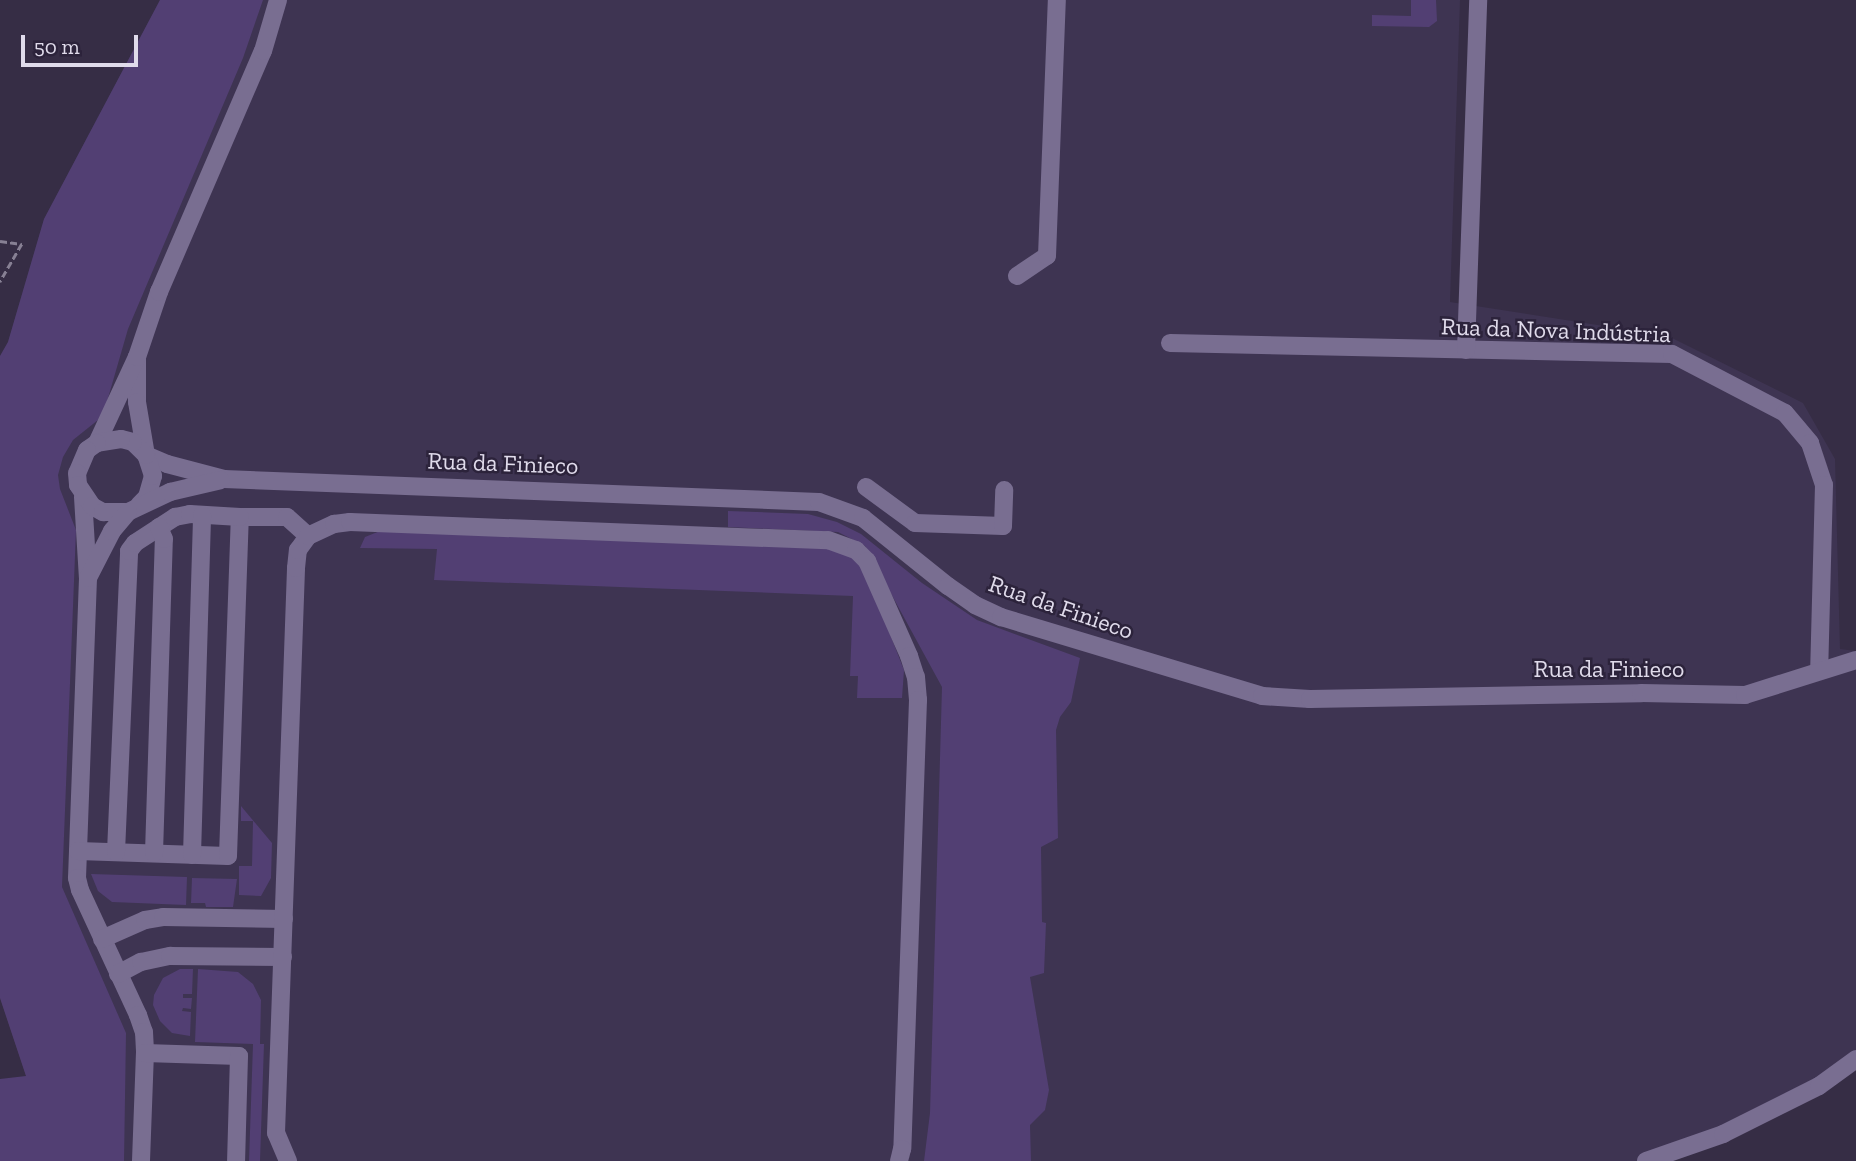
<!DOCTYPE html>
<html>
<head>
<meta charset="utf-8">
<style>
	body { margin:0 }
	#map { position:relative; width:1856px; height:1161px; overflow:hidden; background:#362d45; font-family:"Zilla Slab",serif }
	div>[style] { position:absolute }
	.built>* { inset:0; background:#3e3452 }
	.green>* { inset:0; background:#523f73 }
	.path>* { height:2.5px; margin-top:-1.25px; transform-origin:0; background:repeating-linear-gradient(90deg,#878094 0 7px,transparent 0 10.5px) }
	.minor>* { height:18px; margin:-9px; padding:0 9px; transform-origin:9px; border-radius:9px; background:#796e91 }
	span { translate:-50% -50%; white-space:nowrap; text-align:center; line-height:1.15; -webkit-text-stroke:5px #2c233b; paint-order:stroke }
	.street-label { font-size:24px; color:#e0dbeb }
	.scale { position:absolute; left:21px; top:35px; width:117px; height:32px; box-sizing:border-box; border:4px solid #e0dbeb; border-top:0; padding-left:9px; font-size:21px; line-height:24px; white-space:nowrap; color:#e0dbeb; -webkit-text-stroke:5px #2c233b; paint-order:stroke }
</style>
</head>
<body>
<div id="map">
	<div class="built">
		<div style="clip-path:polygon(160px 0,1460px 0,1450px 302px,1668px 336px,1803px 403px,1835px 459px,1840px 649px,1856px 651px,1856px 1059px,1655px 1161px,19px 1161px,26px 1076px,0 998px,0 356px,8px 342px,44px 219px)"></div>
	</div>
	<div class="green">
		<div style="clip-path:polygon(160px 0,263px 0,243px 58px,128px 329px,106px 405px,98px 420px,73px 440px,63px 457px,58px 475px,60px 489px,76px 530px,62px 887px,126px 1033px,124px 1161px,0 1161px,0 1079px,26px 1076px,0 998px,0 356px,8px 342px,44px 219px)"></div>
		<div style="clip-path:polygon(1411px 0,1436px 0,1437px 21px,1429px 27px,1372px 26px,1372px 15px,1411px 16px)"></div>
		<div style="clip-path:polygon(728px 511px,808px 514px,837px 522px,861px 534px,922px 583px,977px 620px,1080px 658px,1071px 702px,1060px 717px,1056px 730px,1058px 838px,1041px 847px,1042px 922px,1046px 923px,1044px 973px,1030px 977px,1049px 1090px,1045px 1110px,1030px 1125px,1031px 1161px,924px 1161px,930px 1113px,942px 687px,865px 546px,838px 532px,728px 527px)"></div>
		<div style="clip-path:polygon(380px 531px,840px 549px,860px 564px,870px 583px,904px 670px,902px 698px,857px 698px,858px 676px,850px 676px,853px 596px,434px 580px,437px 549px,360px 548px,365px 537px)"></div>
		<div style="clip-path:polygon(241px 806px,272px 843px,271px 878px,261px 896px,239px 895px,239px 866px,252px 866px,253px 821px,241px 821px)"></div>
		<div style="clip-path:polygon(91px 874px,187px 877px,186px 905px,112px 902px,98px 891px)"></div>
		<div style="clip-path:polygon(192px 878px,237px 879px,233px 907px,206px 907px,205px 903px,191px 903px)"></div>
		<div style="clip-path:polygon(180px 969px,193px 969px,192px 994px,183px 994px,183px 998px,192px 998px,191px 1009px,183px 1008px,182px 1011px,191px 1012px,190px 1036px,172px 1033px,160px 1021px,153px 1005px,154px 995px,163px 978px)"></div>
		<div style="clip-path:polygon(198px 969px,238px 972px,253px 984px,261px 1000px,260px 1044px,264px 1044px,260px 1161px,249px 1161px,253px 1044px,195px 1042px)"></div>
	</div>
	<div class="path">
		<div style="left:0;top:241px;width:22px;rotate:8deg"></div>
		<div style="left:22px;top:244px;width:44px;rotate:120.1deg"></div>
	</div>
	<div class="minor">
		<div style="left:1017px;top:276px;width:36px;rotate:-34deg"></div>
		<div style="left:1047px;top:256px;width:256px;rotate:-87.8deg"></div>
		<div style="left:1170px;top:343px;width:502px;rotate:1.26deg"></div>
		<div style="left:1672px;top:354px;width:127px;rotate:27.6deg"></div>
		<div style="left:1785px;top:413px;width:39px;rotate:50deg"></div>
		<div style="left:1810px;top:443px;width:44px;rotate:71.6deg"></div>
		<div style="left:1824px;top:485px;width:185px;rotate:91.5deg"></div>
		<div style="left:1466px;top:350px;width:350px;rotate:-88deg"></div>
		<div style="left:137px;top:357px;width:45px;rotate:90deg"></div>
		<div style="left:137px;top:402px;width:54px;rotate:80.4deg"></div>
		<div style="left:146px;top:455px;width:23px;rotate:23deg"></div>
		<div style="left:167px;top:464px;width:59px;rotate:14.7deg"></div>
		<div style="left:224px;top:479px;width:595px;rotate:2.21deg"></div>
		<div style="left:819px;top:502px;width:47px;rotate:20deg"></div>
		<div style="left:863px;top:518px;width:109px;rotate:38.7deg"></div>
		<div style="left:948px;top:586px;width:33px;rotate:35deg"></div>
		<div style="left:975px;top:605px;width:29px;rotate:25deg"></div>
		<div style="left:1001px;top:617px;width:273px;rotate:16.8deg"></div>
		<div style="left:1262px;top:696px;width:48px;rotate:3.6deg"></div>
		<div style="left:1310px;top:699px;width:331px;rotate:-1deg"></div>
		<div style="left:1641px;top:693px;width:104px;rotate:1.1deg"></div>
		<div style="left:1745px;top:695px;width:116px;rotate:-17.5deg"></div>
		<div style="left:97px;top:443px;width:95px;rotate:-65.1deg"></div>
		<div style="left:137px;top:357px;width:69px;rotate:-71.3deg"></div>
		<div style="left:159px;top:292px;width:262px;rotate:-66.7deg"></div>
		<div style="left:263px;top:51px;width:53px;rotate:-73.6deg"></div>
		<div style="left:866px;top:487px;width:61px;rotate:36.3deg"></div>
		<div style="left:915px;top:523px;width:88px;rotate:2deg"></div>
		<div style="left:1003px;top:526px;width:36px;rotate:-88deg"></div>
		<div style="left:83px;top:497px;width:81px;rotate:86.5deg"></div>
		<div style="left:88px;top:578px;width:300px;rotate:92.1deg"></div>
		<div style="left:77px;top:878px;width:12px;rotate:76deg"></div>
		<div style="left:80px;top:890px;width:138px;rotate:65.1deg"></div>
		<div style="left:138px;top:1015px;width:18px;rotate:71deg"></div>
		<div style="left:144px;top:1032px;width:21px;rotate:87deg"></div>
		<div style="left:139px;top:505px;width:11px;rotate:-45deg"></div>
		<div style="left:147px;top:497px;width:22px;rotate:-74deg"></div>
		<div style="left:153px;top:476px;width:22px;rotate:-108deg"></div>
		<div style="left:146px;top:455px;width:18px;rotate:-135deg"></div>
		<div style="left:133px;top:442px;width:12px;rotate:-166deg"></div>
		<div style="left:121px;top:439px;width:24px;rotate:171deg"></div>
		<div style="left:97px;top:443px;width:12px;rotate:145deg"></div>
		<div style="left:87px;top:450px;width:25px;rotate:113deg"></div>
		<div style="left:77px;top:473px;width:12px;rotate:85deg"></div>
		<div style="left:78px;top:485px;width:25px;rotate:56deg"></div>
		<div style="left:92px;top:506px;width:13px;rotate:29deg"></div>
		<div style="left:103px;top:512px;width:25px"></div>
		<div style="left:128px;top:512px;width:47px;rotate:-25.5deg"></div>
		<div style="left:170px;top:492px;width:52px;rotate:-13.2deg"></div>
		<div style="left:88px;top:578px;width:53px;rotate:-62.9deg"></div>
		<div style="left:112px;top:531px;width:25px;rotate:-50deg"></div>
		<div style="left:78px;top:851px;width:150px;rotate:1.9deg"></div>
		<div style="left:228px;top:856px;width:339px;rotate:-88deg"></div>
		<div style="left:240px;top:517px;width:47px"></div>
		<div style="left:287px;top:517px;width:28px;rotate:42deg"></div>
		<div style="left:116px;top:852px;width:301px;rotate:-87.5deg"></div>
		<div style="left:129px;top:551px;width:10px;rotate:-53deg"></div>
		<div style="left:135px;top:543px;width:48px;rotate:-33deg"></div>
		<div style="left:175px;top:517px;width:15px;rotate:-11deg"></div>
		<div style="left:190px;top:514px;width:50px;rotate:3.4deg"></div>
		<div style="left:154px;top:853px;width:314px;rotate:-88.2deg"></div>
		<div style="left:164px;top:539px;width:13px;rotate:-113deg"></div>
		<div style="left:192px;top:855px;width:340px;rotate:-88.3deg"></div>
		<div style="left:102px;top:939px;width:47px;rotate:-23.8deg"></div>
		<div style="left:145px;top:920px;width:18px;rotate:-9deg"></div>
		<div style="left:163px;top:917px;width:121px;rotate:0.9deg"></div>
		<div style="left:118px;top:974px;width:26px;rotate:-28deg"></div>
		<div style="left:141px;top:962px;width:30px;rotate:-12deg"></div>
		<div style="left:170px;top:956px;width:113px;rotate:0.5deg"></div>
		<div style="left:141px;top:1161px;width:108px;rotate:-87.9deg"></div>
		<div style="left:145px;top:1053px;width:94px;rotate:1.8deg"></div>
		<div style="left:239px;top:1056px;width:105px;rotate:91.6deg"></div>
		<div style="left:288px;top:1161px;width:30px;rotate:-113deg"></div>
		<div style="left:276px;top:1133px;width:565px;rotate:-87.97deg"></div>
		<div style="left:296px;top:568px;width:18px;rotate:-84deg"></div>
		<div style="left:298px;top:550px;width:17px;rotate:-54deg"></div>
		<div style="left:308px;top:536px;width:29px;rotate:-25deg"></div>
		<div style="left:334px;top:524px;width:16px;rotate:-7deg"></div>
		<div style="left:350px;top:522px;width:478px;rotate:2.2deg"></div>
		<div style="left:828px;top:540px;width:30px;rotate:20deg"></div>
		<div style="left:856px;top:550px;width:16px;rotate:45deg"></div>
		<div style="left:867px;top:561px;width:104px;rotate:66.1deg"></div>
		<div style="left:909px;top:656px;width:22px;rotate:72deg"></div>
		<div style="left:916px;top:677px;width:23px;rotate:85deg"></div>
		<div style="left:918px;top:700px;width:449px;rotate:92deg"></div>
		<div style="left:902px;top:1149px;width:12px;rotate:104deg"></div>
		<div style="left:1646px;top:1161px;width:82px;rotate:-19.3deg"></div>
		<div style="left:1723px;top:1134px;width:107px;rotate:-26.6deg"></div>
		<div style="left:1819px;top:1086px;width:46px;rotate:-36.1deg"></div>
	</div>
	<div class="street-label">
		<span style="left:1556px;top:330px;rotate:2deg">Rua da Nova Indústria</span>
		<span style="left:503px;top:463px;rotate:2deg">Rua da Finieco</span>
		<span style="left:1061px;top:607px;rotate:19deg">Rua da Finieco</span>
		<span style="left:1609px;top:669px">Rua da Finieco</span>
	</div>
	<div class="scale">50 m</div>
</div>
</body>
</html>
